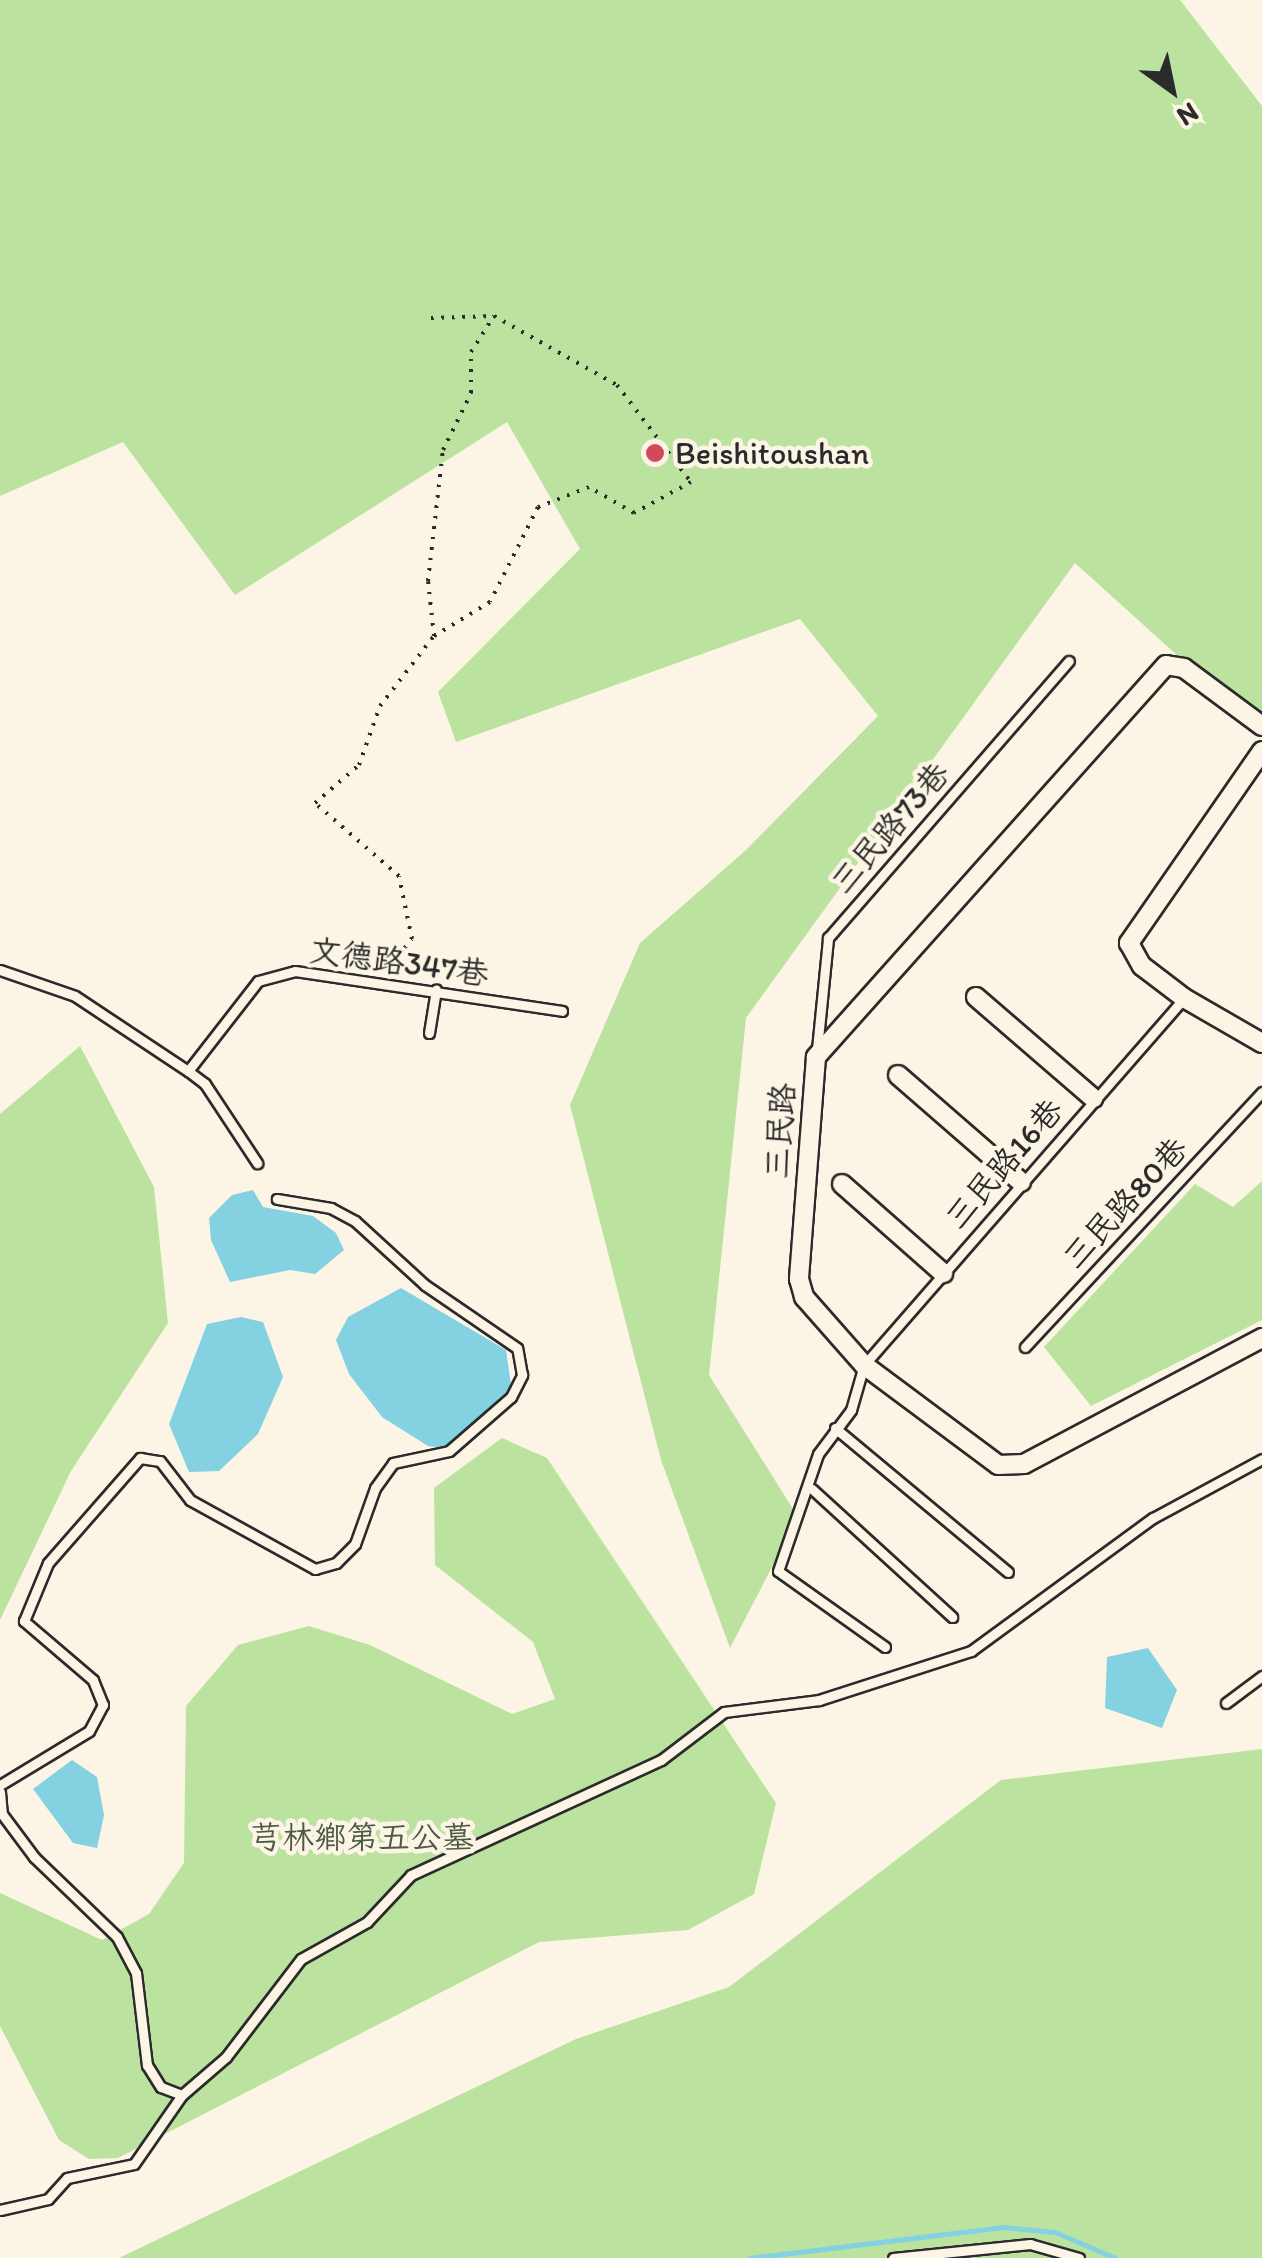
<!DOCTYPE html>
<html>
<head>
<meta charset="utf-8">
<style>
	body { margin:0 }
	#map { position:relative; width:1262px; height:2258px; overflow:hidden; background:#fcf5e5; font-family:Itim,"LXGW WenKai TC",sans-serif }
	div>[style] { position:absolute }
	.green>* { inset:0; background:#bbe39f }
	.water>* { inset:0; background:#83d1e1 }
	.stream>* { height:5px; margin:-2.5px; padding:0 2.5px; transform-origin:2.5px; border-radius:2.5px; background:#83d1e1 }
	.path>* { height:4px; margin-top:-2px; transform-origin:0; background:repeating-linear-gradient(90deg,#2b2b2b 0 2.5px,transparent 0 10.5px) }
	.roads { filter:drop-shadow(2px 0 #2b2b2b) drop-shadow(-2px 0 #2b2b2b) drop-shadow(0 2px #2b2b2b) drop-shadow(0 -2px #2b2b2b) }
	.service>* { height:9px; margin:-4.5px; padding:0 4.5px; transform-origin:4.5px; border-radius:4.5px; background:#fcf5e5 }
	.minor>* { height:18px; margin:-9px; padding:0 9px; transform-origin:9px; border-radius:9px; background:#fcf5e5 }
	.dots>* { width:28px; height:28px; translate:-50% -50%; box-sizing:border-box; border:5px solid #fcf5e5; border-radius:50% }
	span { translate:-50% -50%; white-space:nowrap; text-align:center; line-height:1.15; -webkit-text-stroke:9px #fcf5e5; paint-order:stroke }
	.poi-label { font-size:32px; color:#2b2b2b }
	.left { translate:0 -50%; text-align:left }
	.street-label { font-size:32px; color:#2b2b2b }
	.park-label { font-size:32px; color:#4f5948 }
	.north { position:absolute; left:1122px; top:40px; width:100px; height:100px; -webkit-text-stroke:8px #fcf5e5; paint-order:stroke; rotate:147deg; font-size:28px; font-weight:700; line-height:40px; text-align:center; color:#2b2b2b }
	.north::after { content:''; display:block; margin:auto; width:35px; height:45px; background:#2b2b2b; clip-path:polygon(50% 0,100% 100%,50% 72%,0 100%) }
</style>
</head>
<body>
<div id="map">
	<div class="green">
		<div style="clip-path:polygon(0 0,1180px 0,1262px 106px,1262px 732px,1075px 563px,746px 1018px,709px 1375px,798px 1517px,730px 1648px,661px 1460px,570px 1105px,640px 943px,746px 850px,878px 716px,800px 619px,456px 742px,438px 692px,580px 549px,507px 422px,235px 595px,123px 442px,0 496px)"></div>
		<div style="clip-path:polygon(80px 1046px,154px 1187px,168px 1323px,71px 1471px,0 1620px,0 1114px)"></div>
		<div style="clip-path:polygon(1262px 1181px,1262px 1320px,1091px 1406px,1044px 1347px,1195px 1184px,1233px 1207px)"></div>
		<div style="clip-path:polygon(502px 1438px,547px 1458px,776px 1803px,754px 1894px,688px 1930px,539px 1942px,118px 2158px,89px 2159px,59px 2140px,0 2026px,0 1893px,102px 1940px,149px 1914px,184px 1863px,186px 1706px,238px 1645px,309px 1626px,370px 1645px,512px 1714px,555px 1699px,533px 1642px,435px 1565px,434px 1488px)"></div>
		<div style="clip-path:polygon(1262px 1749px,1262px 2258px,119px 2258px,576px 2039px,729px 1987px,1001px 1780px)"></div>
	</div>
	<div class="water">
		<div style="clip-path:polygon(253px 1190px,263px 1207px,313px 1216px,336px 1233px,344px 1250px,315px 1274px,290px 1270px,230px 1282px,211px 1240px,209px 1218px,232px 1195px)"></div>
		<div style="clip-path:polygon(401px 1288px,506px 1350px,512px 1391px,447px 1448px,428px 1446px,382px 1417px,349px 1374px,336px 1340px,348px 1317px)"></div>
		<div style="clip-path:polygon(241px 1317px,263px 1322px,283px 1377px,258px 1434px,219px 1471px,189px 1472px,169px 1424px,207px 1324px)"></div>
		<div style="clip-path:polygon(1148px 1648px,1177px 1690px,1162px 1728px,1105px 1708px,1107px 1657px)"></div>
		<div style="clip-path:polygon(72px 1760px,97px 1777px,104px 1815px,97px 1848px,73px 1843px,33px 1789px)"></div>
	</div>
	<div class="stream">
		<div style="left:750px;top:2258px;width:255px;rotate:-7deg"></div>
		<div style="left:1003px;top:2227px;width:52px;rotate:5.5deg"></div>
		<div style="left:1055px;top:2232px;width:65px;rotate:23.4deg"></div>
	</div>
	<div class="path">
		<div style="left:431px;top:318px;width:63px;rotate:-1.8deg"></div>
		<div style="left:494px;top:316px;width:141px;rotate:29.3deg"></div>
		<div style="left:617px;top:385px;width:122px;rotate:52.7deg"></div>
		<div style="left:691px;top:482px;width:65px;rotate:151.5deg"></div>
		<div style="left:634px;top:513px;width:52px;rotate:-150deg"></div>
		<div style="left:589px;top:487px;width:55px;rotate:158.6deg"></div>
		<div style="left:538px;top:507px;width:106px;rotate:116.8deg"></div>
		<div style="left:490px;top:602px;width:66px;rotate:148.7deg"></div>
		<div style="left:384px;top:972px;width:43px;rotate:-49.7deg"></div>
		<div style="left:412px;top:939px;width:64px;rotate:-101.7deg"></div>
		<div style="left:399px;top:876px;width:111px;rotate:-139deg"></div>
		<div style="left:315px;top:803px;width:58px;rotate:-40.8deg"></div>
		<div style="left:359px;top:765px;width:63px;rotate:-70.4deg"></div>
		<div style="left:380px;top:706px;width:88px;rotate:-52.4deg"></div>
		<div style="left:434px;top:636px;width:55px;rotate:-96.2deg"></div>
		<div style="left:428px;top:581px;width:132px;rotate:-83.5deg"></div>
		<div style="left:443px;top:450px;width:64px;rotate:-63.8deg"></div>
		<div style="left:471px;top:393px;width:41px;rotate:-90deg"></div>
		<div style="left:471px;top:352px;width:43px;rotate:-57.4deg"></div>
	</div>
	<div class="roads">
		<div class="service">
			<div style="left:0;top:970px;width:79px;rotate:19.1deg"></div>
			<div style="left:75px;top:996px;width:136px;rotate:33.6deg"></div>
			<div style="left:188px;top:1071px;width:114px;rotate:-52.1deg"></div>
			<div style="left:258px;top:981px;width:38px;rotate:-15deg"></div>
			<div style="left:295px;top:971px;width:270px;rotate:8.5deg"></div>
			<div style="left:429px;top:1033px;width:44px;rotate:-80.8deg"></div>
			<div style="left:817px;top:1049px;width:112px;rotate:-84.3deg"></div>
			<div style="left:828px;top:938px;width:367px;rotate:-49deg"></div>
			<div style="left:188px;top:1071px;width:21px;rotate:37deg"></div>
			<div style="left:205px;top:1084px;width:95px;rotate:56.6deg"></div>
			<div style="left:1025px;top:1347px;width:348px;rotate:-47.1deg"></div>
			<div style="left:835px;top:1428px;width:225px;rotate:39.8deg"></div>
			<div style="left:812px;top:1489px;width:190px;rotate:42.4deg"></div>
			<div style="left:885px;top:1647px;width:131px;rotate:-144.6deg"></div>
			<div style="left:778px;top:1571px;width:124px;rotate:-71.1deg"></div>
			<div style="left:818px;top:1454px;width:55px;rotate:-53.1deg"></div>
			<div style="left:851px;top:1410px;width:47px;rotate:-73.9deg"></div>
			<div style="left:864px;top:1365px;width:487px;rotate:-48.9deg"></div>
			<div style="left:1226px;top:1703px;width:45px;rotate:-36.9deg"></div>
			<div style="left:0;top:1785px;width:104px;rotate:-31.2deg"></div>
			<div style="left:89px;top:1731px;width:30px;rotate:-62deg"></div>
			<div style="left:103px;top:1705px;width:27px;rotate:-112deg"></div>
			<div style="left:93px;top:1680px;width:91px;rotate:-139.5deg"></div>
			<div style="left:24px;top:1621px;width:63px;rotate:-67.5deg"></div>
			<div style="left:48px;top:1563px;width:140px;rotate:-48.8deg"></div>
			<div style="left:140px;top:1458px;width:20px;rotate:9deg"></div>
			<div style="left:160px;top:1461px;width:49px;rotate:52.4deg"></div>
			<div style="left:190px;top:1500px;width:143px;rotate:28.9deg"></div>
			<div style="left:315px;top:1569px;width:22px;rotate:-16deg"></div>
			<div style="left:336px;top:1563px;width:27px;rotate:-45deg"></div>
			<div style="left:355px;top:1544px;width:59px;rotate:-70.3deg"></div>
			<div style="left:375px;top:1488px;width:31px;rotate:-54deg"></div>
			<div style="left:393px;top:1463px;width:57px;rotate:-12.1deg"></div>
			<div style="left:449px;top:1451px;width:82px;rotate:-41.1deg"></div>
			<div style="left:511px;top:1397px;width:25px;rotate:-63deg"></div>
			<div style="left:522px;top:1375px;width:27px;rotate:-100deg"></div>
			<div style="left:517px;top:1348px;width:112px;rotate:-145.6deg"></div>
			<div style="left:425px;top:1285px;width:95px;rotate:-137.6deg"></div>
			<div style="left:355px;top:1221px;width:27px;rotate:-152deg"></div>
			<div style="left:331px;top:1208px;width:55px;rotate:-170.5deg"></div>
			<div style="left:0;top:1792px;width:22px;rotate:85deg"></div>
			<div style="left:2px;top:1814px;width:54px;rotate:53.3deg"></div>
			<div style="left:34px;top:1857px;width:115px;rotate:43.9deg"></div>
			<div style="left:117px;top:1937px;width:41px;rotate:62.2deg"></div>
			<div style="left:136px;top:1973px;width:93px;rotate:83.2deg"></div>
			<div style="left:147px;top:2065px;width:26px;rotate:58deg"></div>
			<div style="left:161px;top:2087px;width:22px;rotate:21deg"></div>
			<div style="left:0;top:2210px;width:49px;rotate:-12.9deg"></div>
			<div style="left:48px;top:2199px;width:28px;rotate:-48deg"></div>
			<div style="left:67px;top:2178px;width:68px;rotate:-11.8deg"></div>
			<div style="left:134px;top:2164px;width:84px;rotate:-55.2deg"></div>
			<div style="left:182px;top:2095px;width:58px;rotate:-40.8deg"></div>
			<div style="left:226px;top:2057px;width:123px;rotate:-52.6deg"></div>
			<div style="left:301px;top:1959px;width:76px;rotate:-29.3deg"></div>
			<div style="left:367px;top:1922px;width:64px;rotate:-46.9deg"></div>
			<div style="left:411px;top:1875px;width:275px;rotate:-24.7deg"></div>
			<div style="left:661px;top:1760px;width:79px;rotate:-37.3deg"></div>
			<div style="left:724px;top:1712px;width:96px;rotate:-7.2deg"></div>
			<div style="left:819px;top:1700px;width:160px;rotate:-17.9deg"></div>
			<div style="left:971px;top:1651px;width:225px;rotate:-36.2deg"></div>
			<div style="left:1153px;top:1518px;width:124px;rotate:-28.4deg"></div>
			<div style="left:893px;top:2258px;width:138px;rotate:-5.8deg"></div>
			<div style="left:1030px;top:2244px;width:51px;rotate:15.9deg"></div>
		</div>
		<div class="minor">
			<div style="left:1262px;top:726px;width:97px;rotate:-143.4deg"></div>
			<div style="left:1184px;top:668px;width:18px;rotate:-171deg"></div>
			<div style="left:1166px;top:665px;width:526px;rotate:131.76deg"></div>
			<div style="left:816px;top:1057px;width:223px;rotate:94.4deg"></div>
			<div style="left:799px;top:1279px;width:19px;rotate:74deg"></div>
			<div style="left:804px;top:1297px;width:91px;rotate:48.6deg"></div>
			<div style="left:864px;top:1365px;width:167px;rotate:36.7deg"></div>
			<div style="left:998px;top:1465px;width:26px;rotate:-2deg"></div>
			<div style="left:1024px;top:1464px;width:269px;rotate:-27.9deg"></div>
			<div style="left:1262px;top:751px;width:234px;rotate:124.7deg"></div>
			<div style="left:1129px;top:943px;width:26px;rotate:61deg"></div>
			<div style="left:1142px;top:966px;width:53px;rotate:37.3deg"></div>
			<div style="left:1184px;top:998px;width:90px;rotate:30deg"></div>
			<div style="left:976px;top:997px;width:155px;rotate:40.8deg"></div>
			<div style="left:898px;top:1075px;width:163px;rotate:41deg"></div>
			<div style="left:842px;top:1184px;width:135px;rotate:41.4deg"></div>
		</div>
	</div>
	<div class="dots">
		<div style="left:655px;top:453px;background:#d1495b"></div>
	</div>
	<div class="poi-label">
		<span class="left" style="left:675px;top:453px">Beishitoushan</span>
	</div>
	<div class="street-label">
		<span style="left:890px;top:828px;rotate:-49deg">三民路73巷</span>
		<span style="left:399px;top:962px;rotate:8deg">文德路347巷</span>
		<span style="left:780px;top:1131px;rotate:-86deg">三民路</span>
		<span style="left:1004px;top:1164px;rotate:-49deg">三民路16巷</span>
		<span style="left:1125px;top:1203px;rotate:-47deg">三民路80巷</span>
	</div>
	<div class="park-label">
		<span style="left:362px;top:1837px">芎林鄉第五公墓</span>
	</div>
	<div class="north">N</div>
</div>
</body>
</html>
